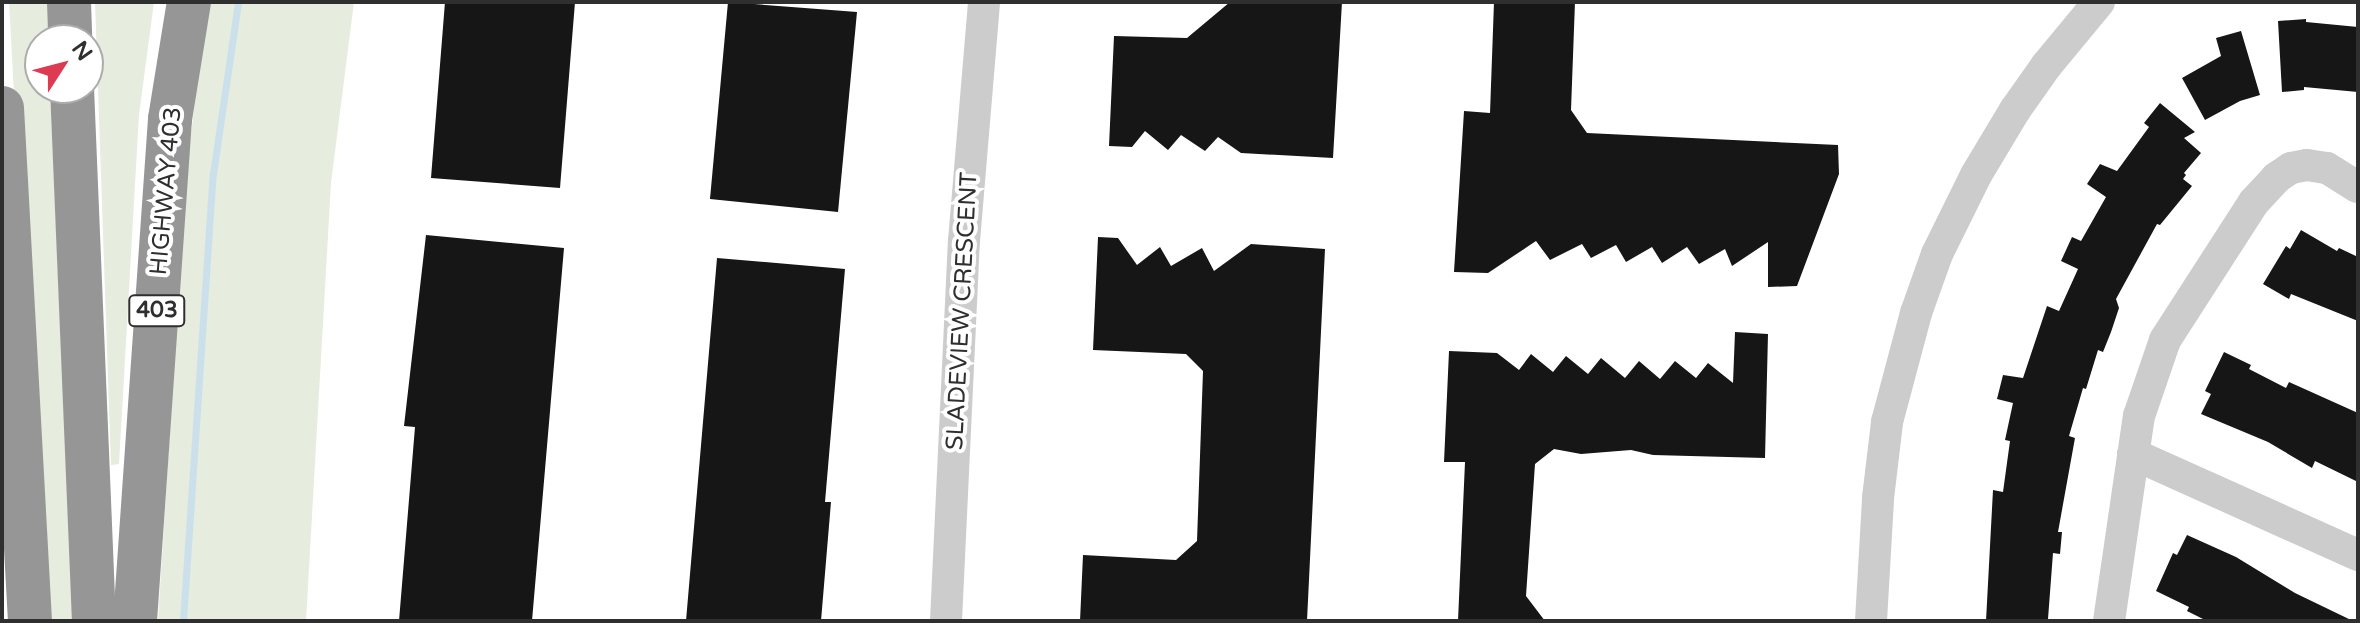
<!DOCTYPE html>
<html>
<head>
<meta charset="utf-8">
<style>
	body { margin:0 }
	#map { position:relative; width:2360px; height:623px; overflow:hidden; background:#fff; font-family:"Varela Round",sans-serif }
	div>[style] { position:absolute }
	.green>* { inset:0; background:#e6ecde }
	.stream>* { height:7px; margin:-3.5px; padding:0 3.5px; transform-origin:3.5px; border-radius:3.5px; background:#cbe0eb }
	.building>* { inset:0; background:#161616 }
	.minor>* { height:32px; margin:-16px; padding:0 16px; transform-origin:16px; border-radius:16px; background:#ccc }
	.highway>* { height:44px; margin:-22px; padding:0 22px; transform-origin:22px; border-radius:22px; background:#969696 }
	span { translate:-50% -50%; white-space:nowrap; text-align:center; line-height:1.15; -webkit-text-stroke:8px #fff; paint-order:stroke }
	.shield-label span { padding:2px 6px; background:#fff; border:2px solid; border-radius:6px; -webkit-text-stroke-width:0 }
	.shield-label { font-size:22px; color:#2f2f2f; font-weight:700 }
	.street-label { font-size:24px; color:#2f2f2f }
	.frame { position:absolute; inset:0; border:4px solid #2f2f2f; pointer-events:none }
	.north { position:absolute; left:24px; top:24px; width:80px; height:80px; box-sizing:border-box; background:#fff; border:2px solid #acacac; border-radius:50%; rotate:54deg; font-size:22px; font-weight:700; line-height:32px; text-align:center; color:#2f2f2f }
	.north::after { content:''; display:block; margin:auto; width:28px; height:36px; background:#de3a51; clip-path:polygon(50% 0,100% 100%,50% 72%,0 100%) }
</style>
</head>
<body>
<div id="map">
	<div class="green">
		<div style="clip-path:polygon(9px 2px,48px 2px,48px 40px,40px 40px,40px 88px,50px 88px,73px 621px,43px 621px)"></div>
		<div style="clip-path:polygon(95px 2px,154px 2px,139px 115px,119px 464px,111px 465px)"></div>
		<div style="clip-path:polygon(207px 2px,354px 2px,331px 183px,306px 621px,158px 621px,186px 176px)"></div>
	</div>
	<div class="stream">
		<div style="left:183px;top:621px;width:448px;rotate:-86.2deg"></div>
		<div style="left:213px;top:174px;width:174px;rotate:-81.7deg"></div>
	</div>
	<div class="building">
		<div style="clip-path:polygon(445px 2px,575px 2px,560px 188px,431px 178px)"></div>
		<div style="clip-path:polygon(728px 2px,857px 12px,838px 212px,710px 199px)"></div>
		<div style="clip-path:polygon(1230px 2px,1342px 2px,1333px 158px,1241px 153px,1218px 137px,1205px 151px,1181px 135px,1168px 150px,1145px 131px,1132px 147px,1109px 146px,1114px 36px,1187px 38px)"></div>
		<div style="clip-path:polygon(1494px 2px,1575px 2px,1571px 110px,1587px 133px,1838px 145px,1839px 174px,1797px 286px,1768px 287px,1768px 242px,1732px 266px,1725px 249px,1699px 264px,1687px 247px,1662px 263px,1652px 247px,1626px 262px,1616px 245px,1591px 258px,1582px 244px,1550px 260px,1536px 241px,1488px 273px,1454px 272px,1464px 111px,1490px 113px)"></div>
		<div style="clip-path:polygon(2306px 19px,2306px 22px,2358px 27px,2358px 92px,2304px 87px,2304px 90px,2282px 92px,2278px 21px)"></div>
		<div style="clip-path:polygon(2241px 31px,2260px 95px,2240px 101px,2205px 120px,2182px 78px,2221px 56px,2216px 38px)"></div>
		<div style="clip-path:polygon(2160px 103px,2195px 132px,2184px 138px,2201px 153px,2184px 173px,2186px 175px,2183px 179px,2192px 186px,2160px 225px,2157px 224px,2116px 299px,2119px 308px,2111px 332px,2103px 352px,2098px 350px,2086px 389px,2083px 388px,2069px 436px,2075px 438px,2058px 532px,2062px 532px,2060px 554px,2053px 553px,2048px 619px,1986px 621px,1993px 490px,2003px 492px,2010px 441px,2005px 440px,2013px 403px,1997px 399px,2003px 375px,2023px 378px,2047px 306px,2059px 311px,2078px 269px,2061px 261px,2072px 237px,2081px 241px,2106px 197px,2087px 184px,2100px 164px,2117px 171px,2149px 127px,2144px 123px)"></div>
		<div style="clip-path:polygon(2301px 230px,2337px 251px,2339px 248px,2358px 257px,2358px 321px,2291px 294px,2289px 299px,2263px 284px,2286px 246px,2290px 249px)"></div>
		<div style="clip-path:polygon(426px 235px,564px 248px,532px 621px,399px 621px,415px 427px,404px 426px)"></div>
		<div style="clip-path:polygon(1098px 237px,1118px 238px,1137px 265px,1160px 247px,1171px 266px,1202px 248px,1214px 271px,1251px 244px,1325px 249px,1307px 621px,1080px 621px,1083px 555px,1176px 560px,1197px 541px,1203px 371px,1186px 354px,1093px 350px)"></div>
		<div style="clip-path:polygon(717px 258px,845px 269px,825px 502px,831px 502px,821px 621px,686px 621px)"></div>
		<div style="clip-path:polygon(1735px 332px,1768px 334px,1765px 458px,1653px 455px,1631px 450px,1581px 454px,1554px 449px,1535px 464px,1526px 596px,1545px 621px,1458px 621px,1465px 462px,1444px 462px,1449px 351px,1497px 353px,1519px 370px,1531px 354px,1553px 372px,1566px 356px,1588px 374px,1601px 358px,1625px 378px,1639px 361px,1660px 379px,1675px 361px,1696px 378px,1708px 363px,1733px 383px)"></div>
		<div style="clip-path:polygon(2224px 352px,2251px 365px,2249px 369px,2286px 388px,2289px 382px,2358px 413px,2358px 482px,2315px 461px,2312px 468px,2268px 442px,2201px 414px,2211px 394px,2205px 391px)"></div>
		<div style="clip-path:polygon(2187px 535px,2236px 557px,2295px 593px,2353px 621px,2207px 621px,2187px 611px,2189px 607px,2156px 591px,2173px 553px,2177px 555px)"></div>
	</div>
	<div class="minor">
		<div style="left:2133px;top:454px;width:247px;rotate:24.2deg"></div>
		<div style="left:946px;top:621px;width:380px;rotate:-87.3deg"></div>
		<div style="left:964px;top:241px;width:240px;rotate:-85.2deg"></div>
		<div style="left:1871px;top:621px;width:123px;rotate:-86.7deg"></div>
		<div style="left:1878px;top:498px;width:77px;rotate:-83.2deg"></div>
		<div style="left:1887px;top:422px;width:113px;rotate:-75.1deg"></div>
		<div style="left:1916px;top:313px;width:63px;rotate:-70.4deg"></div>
		<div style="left:1937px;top:254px;width:88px;rotate:-63.7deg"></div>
		<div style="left:1976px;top:175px;width:76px;rotate:-59deg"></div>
		<div style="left:2015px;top:110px;width:54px;rotate:-54.8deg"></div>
		<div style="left:2046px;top:66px;width:83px;rotate:-50.4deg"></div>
		<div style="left:2109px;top:621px;width:207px;rotate:-81.7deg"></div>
		<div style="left:2139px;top:416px;width:80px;rotate:-71.1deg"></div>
		<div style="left:2165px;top:340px;width:164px;rotate:-57.2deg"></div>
		<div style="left:2254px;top:202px;width:33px;rotate:-47deg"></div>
		<div style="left:2276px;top:178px;width:18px;rotate:-34deg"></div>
		<div style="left:2291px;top:168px;width:16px;rotate:-11deg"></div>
		<div style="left:2307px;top:165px;width:20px;rotate:9deg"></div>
		<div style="left:2327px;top:168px;width:36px;rotate:32deg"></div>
	</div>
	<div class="highway">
		<div style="left:69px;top:2px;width:38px;rotate:88deg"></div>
		<div style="left:72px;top:88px;width:533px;rotate:87.64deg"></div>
		<div style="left:2px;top:108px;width:514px;rotate:86.88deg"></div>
		<div style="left:135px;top:621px;width:503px;rotate:-86.01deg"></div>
		<div style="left:170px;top:119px;width:119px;rotate:-80.8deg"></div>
	</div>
	<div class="shield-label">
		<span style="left:157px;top:311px">403</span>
	</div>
	<div class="street-label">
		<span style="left:166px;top:191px;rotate:-85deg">HIGHWAY 403</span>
		<span style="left:962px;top:311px;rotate:-87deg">SLADEVIEW CRESCENT</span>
	</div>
	<div class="frame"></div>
	<div class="north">N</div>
</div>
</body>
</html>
